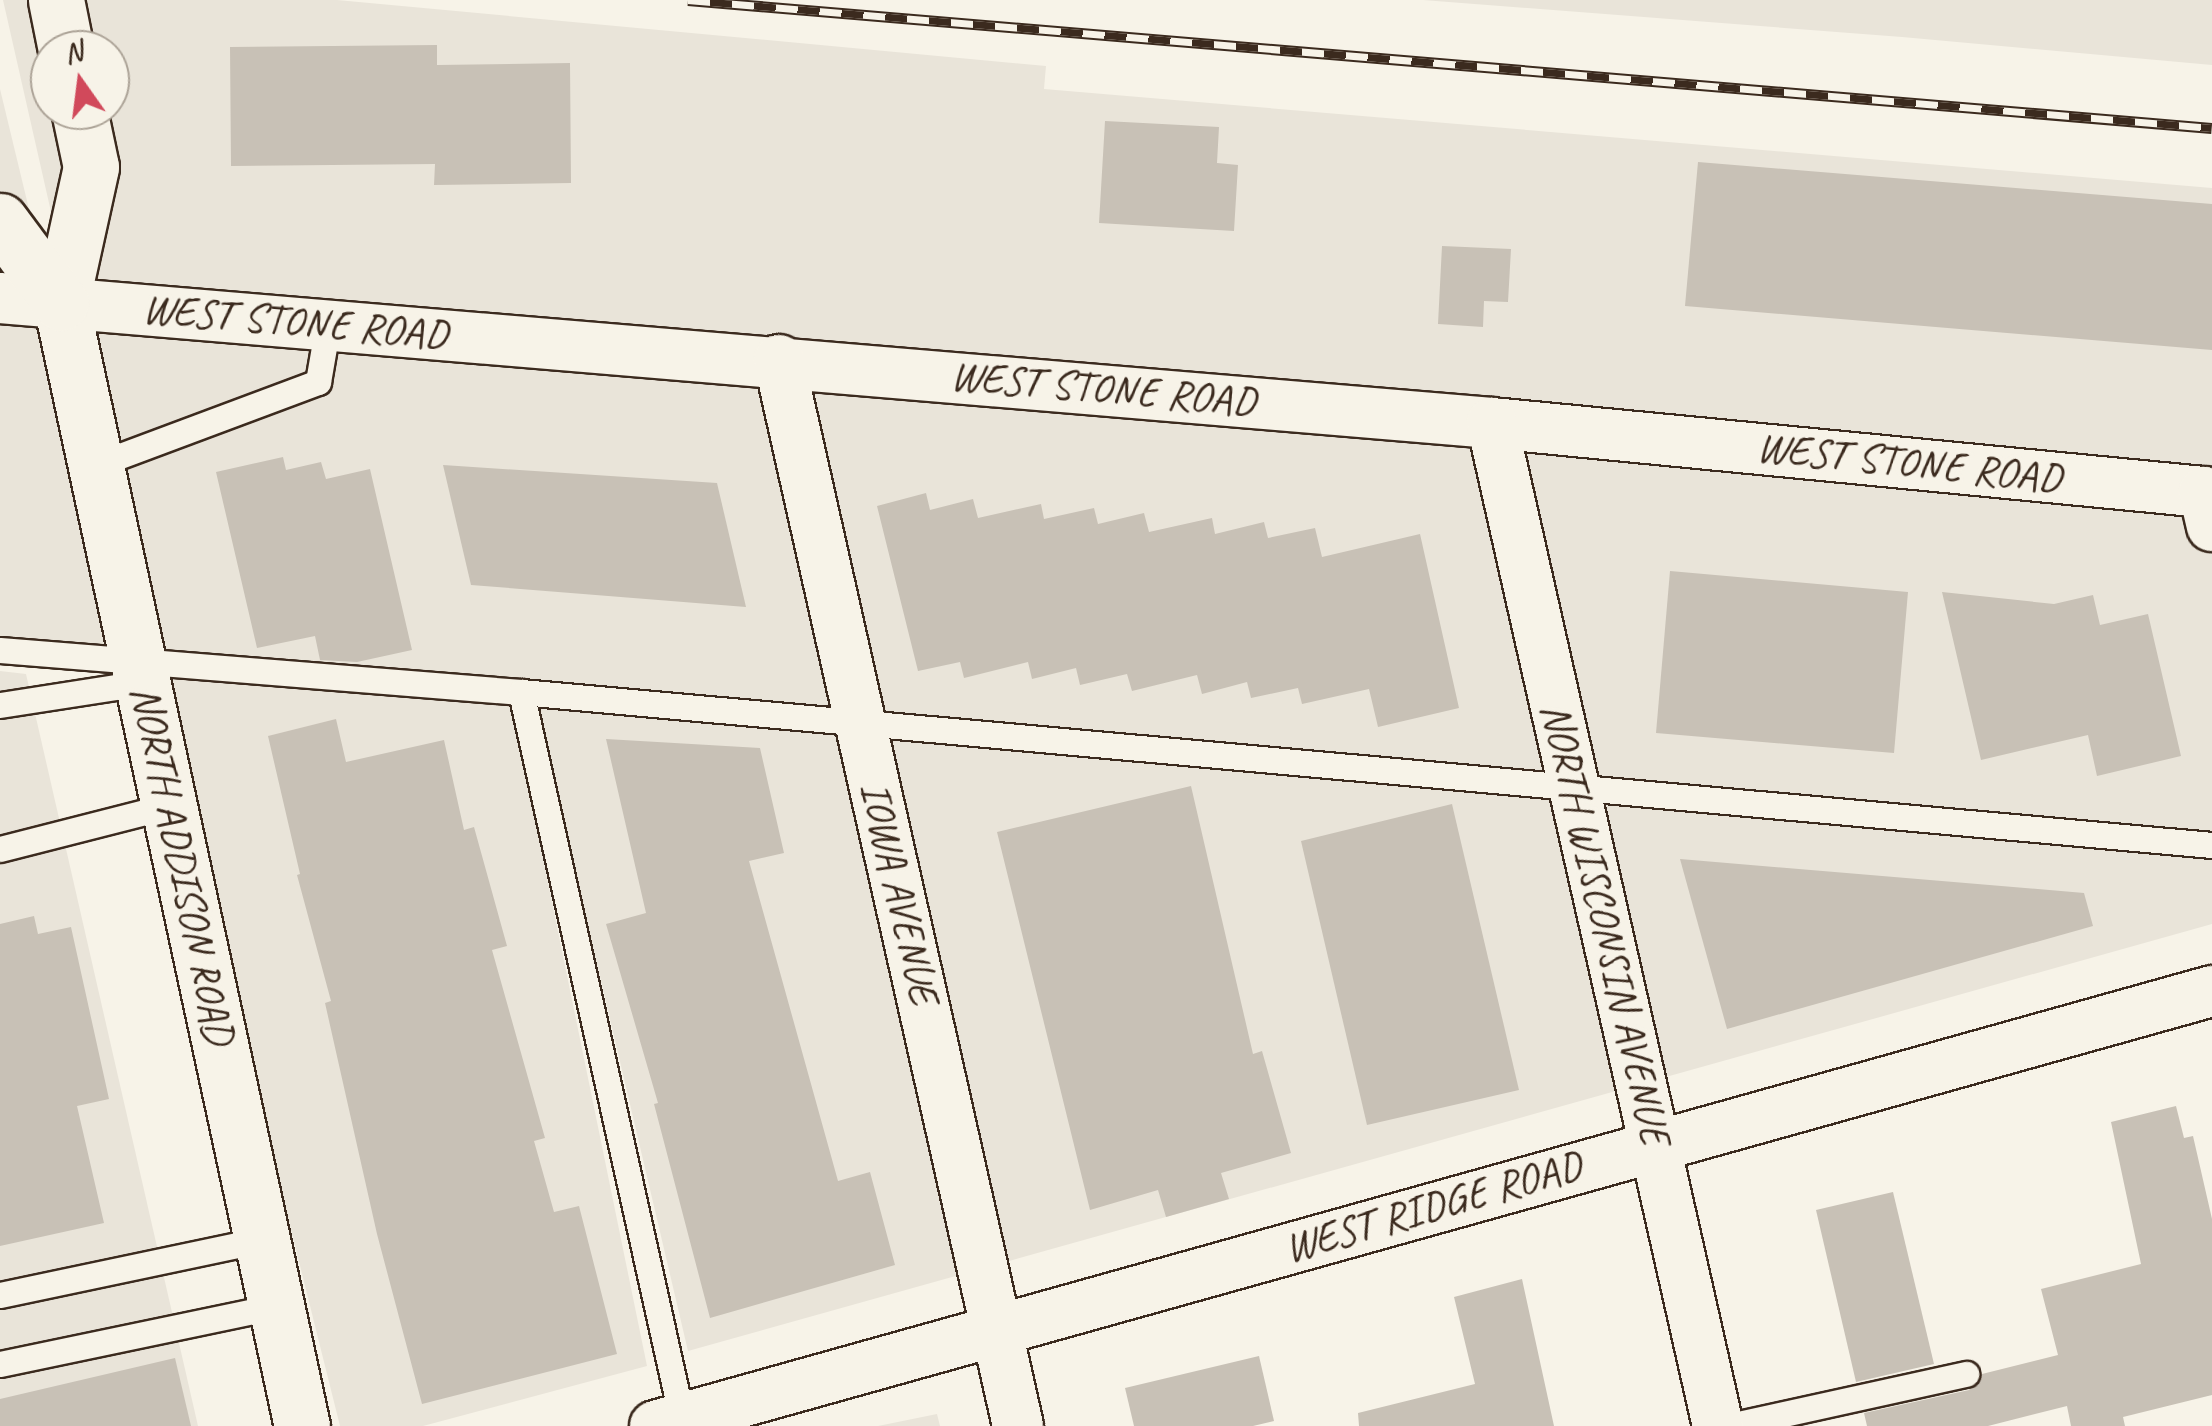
<!DOCTYPE html>
<html>
<head>
<meta charset="utf-8">
<style>
	body { margin:0 }
	#map { position:relative; width:2212px; height:1426px; overflow:hidden; background:#f7f3e8; font-family:Caveat,sans-serif }
	div>[style] { position:absolute }
	.built>* { inset:0; background:#e9e4d9 }
	.building>* { inset:0; background:#c8c1b6 }
	.roads { filter:drop-shadow(2px 0 #3b2a1e) drop-shadow(-2px 0 #3b2a1e) drop-shadow(0 2px #3b2a1e) drop-shadow(0 -2px #3b2a1e) }
	.lane>* { height:25px; margin:-12.5px; padding:0 12.5px; transform-origin:12.5px; border-radius:12.5px; background:#f7f3e8 }
	.street>* { height:50px; margin:-25px; padding:0 25px; transform-origin:25px; border-radius:25px; background:#f7f3e8 }
	.secondary>* { height:55px; margin:-27.5px; padding:0 27.5px; transform-origin:27.5px; border-radius:27.5px; background:#f7f3e8 }
	.rail>* { height:11px; margin-top:-5.5px; transform-origin:0; background:repeating-linear-gradient(90deg,#f7f3e8 0 22px,#3b2a1e 0 44px); box-sizing:border-box; border-block:2px solid #3b2a1e }
	span { translate:-50% -50%; white-space:nowrap; text-align:center; line-height:1.15; -webkit-text-stroke:8px #f7f3e8; paint-order:stroke }
	.street-label { font-size:42px; color:#3b2a1e }
	.north { position:absolute; left:30px; top:30px; width:100px; height:100px; box-sizing:border-box; background:#f7f3e8; border:2px solid #aca397; border-radius:50%; rotate:346deg; font-size:28px; font-weight:700; line-height:40px; text-align:center; color:#3b2a1e }
	.north::after { content:''; display:block; margin:auto; width:35px; height:45px; background:#d1495b; clip-path:polygon(50% 0,100% 100%,50% 72%,0 100%) }
</style>
</head>
<body>
<div id="map">
	<div class="built">
		<div style="clip-path:polygon(evenodd,3px 0,337px 0,1046px 66px,1044px 89px,2212px 188px,2212px 924px,688px 1351px,531px 683px,150px 649px,3px 0,50px 50px,110px 50px,110px 110px,50px 110px,50px 50px)"></div>
		<div style="clip-path:polygon(1423px 0,2212px 0,2212px 65px,1902px 37px)"></div>
		<div style="clip-path:polygon(0 89px,49px 292px,0 288px)"></div>
		<div style="clip-path:polygon(0 310px,51px 312px,125px 651px,0 640px)"></div>
		<div style="clip-path:polygon(0 671px,26px 674px,198px 1426px,0 1426px)"></div>
		<div style="clip-path:polygon(152px 673px,511px 702px,647px 1366px,423px 1426px,340px 1426px)"></div>
		<div style="clip-path:polygon(937px 1414px,940px 1426px,878px 1426px)"></div>
	</div>
	<div class="building">
		<div style="clip-path:polygon(437px 45px,437px 65px,570px 63px,571px 183px,434px 185px,435px 164px,231px 166px,230px 47px)"></div>
		<div style="clip-path:polygon(1105px 121px,1219px 127px,1217px 163px,1238px 165px,1234px 231px,1099px 223px)"></div>
		<div style="clip-path:polygon(1698px 162px,2212px 204px,2212px 350px,1685px 306px)"></div>
		<div style="clip-path:polygon(1442px 246px,1511px 249px,1508px 302px,1484px 301px,1483px 327px,1438px 324px)"></div>
		<div style="clip-path:polygon(283px 457px,286px 470px,321px 462px,326px 479px,370px 469px,412px 650px,357px 662px,320px 660px,315px 636px,257px 648px,216px 472px)"></div>
		<div style="clip-path:polygon(443px 465px,717px 483px,746px 607px,471px 585px)"></div>
		<div style="clip-path:polygon(926px 493px,930px 510px,973px 499px,978px 518px,1041px 504px,1044px 519px,1094px 508px,1098px 524px,1144px 513px,1149px 532px,1212px 518px,1215px 534px,1264px 522px,1268px 538px,1315px 528px,1322px 557px,1420px 534px,1459px 708px,1378px 727px,1369px 689px,1302px 704px,1298px 688px,1251px 698px,1247px 682px,1202px 694px,1197px 675px,1132px 691px,1127px 674px,1080px 685px,1076px 668px,1032px 679px,1028px 662px,964px 678px,960px 662px,918px 671px,877px 506px)"></div>
		<div style="clip-path:polygon(1670px 571px,1908px 592px,1894px 753px,1656px 733px)"></div>
		<div style="clip-path:polygon(1942px 592px,2054px 604px,2093px 595px,2100px 625px,2148px 614px,2181px 756px,2097px 776px,2088px 735px,1981px 760px)"></div>
		<div style="clip-path:polygon(336px 719px,346px 762px,444px 740px,464px 830px,474px 827px,507px 946px,492px 950px,545px 1138px,534px 1141px,554px 1212px,579px 1206px,617px 1354px,422px 1404px,377px 1234px,325px 1003px,331px 1001px,297px 875px,300px 874px,268px 736px)"></div>
		<div style="clip-path:polygon(606px 739px,760px 748px,784px 853px,749px 861px,838px 1181px,870px 1172px,895px 1265px,710px 1318px,654px 1104px,658px 1103px,606px 924px,646px 913px)"></div>
		<div style="clip-path:polygon(1191px 786px,1253px 1054px,1262px 1051px,1291px 1153px,1221px 1173px,1229px 1199px,1166px 1217px,1158px 1190px,1090px 1210px,997px 832px)"></div>
		<div style="clip-path:polygon(1452px 804px,1519px 1090px,1367px 1125px,1301px 841px)"></div>
		<div style="clip-path:polygon(1680px 859px,2084px 893px,2093px 926px,1727px 1029px)"></div>
		<div style="clip-path:polygon(34px 916px,38px 934px,71px 927px,109px 1099px,77px 1106px,104px 1223px,0 1246px,0 924px)"></div>
		<div style="clip-path:polygon(2176px 1106px,2184px 1138px,2193px 1136px,2212px 1219px,2212px 1395px,2123px 1417px,2125px 1426px,2071px 1426px,2067px 1406px,1988px 1426px,1867px 1426px,1864px 1413px,1969px 1390px,1982px 1374px,2058px 1355px,2041px 1289px,2141px 1264px,2111px 1122px)"></div>
		<div style="clip-path:polygon(1893px 1192px,1934px 1364px,1856px 1382px,1816px 1210px)"></div>
		<div style="clip-path:polygon(1522px 1279px,1554px 1426px,1359px 1426px,1358px 1413px,1475px 1384px,1454px 1297px)"></div>
		<div style="clip-path:polygon(1259px 1356px,1274px 1421px,1253px 1426px,1134px 1426px,1125px 1388px)"></div>
		<div style="clip-path:polygon(175px 1358px,191px 1426px,0 1426px,0 1399px)"></div>
	</div>
	<div class="roads">
		<div class="lane">
			<div style="left:96px;top:465px;width:237px;rotate:-20.5deg"></div>
			<div style="left:318px;top:382px;width:59px;rotate:-80.2deg"></div>
			<div style="left:0;top:650px;width:523px;rotate:4.61deg"></div>
			<div style="left:521px;top:692px;width:1698px;rotate:5.17deg"></div>
			<div style="left:521px;top:692px;width:745px;rotate:77.51deg"></div>
			<div style="left:0;top:705px;width:144px;rotate:-8.8deg"></div>
			<div style="left:0;top:849px;width:174px;rotate:-14.3deg"></div>
			<div style="left:0;top:1295px;width:268px;rotate:-11.9deg"></div>
			<div style="left:0;top:1364px;width:283px;rotate:-11.8deg"></div>
			<div style="left:1729px;top:1426px;width:243px;rotate:-12.4deg"></div>
		</div>
		<div class="street">
			<div style="left:0;top:298px;width:1497px;rotate:4.79deg"></div>
			<div style="left:1492px;top:423px;width:715px;rotate:5.54deg"></div>
			<div style="left:2204px;top:492px;width:35px;rotate:77deg"></div>
			<div style="left:779px;top:360px;width:1092px;rotate:77.36deg"></div>
			<div style="left:1492px;top:423px;width:1028px;rotate:77.3deg"></div>
			<div style="left:655px;top:1426px;width:1617px;rotate:-15.61deg"></div>
		</div>
		<div class="secondary">
			<div style="left:56px;top:0;width:51px;rotate:78.7deg"></div>
			<div style="left:79px;top:110px;width:58px;rotate:78.1deg"></div>
			<div style="left:91px;top:167px;width:139px;rotate:102.4deg"></div>
			<div style="left:61px;top:303px;width:1149px;rotate:77.89deg"></div>
			<div style="left:0;top:221px;width:102px;rotate:53.4deg"></div>
		</div>
	</div>
	<div class="rail">
		<div style="left:688px;top:0;width:1529px;rotate:4.8deg"></div>
	</div>
	<div class="street-label">
		<span style="left:295px;top:322px;rotate:5deg">WEST STONE ROAD</span>
		<span style="left:1103px;top:389px;rotate:5deg">WEST STONE ROAD</span>
		<span style="left:1909px;top:463px;rotate:6deg">WEST STONE ROAD</span>
		<span style="left:182px;top:865px;rotate:78deg">NORTH ADDISON ROAD</span>
		<span style="left:899px;top:893px;rotate:77deg">IOWA AVENUE</span>
		<span style="left:1605px;top:924px;rotate:77deg">NORTH WISCONSIN AVENUE</span>
		<span style="left:1433px;top:1207px;rotate:-16deg">WEST RIDGE ROAD</span>
	</div>
	<div class="north">N</div>
</div>
</body>
</html>
